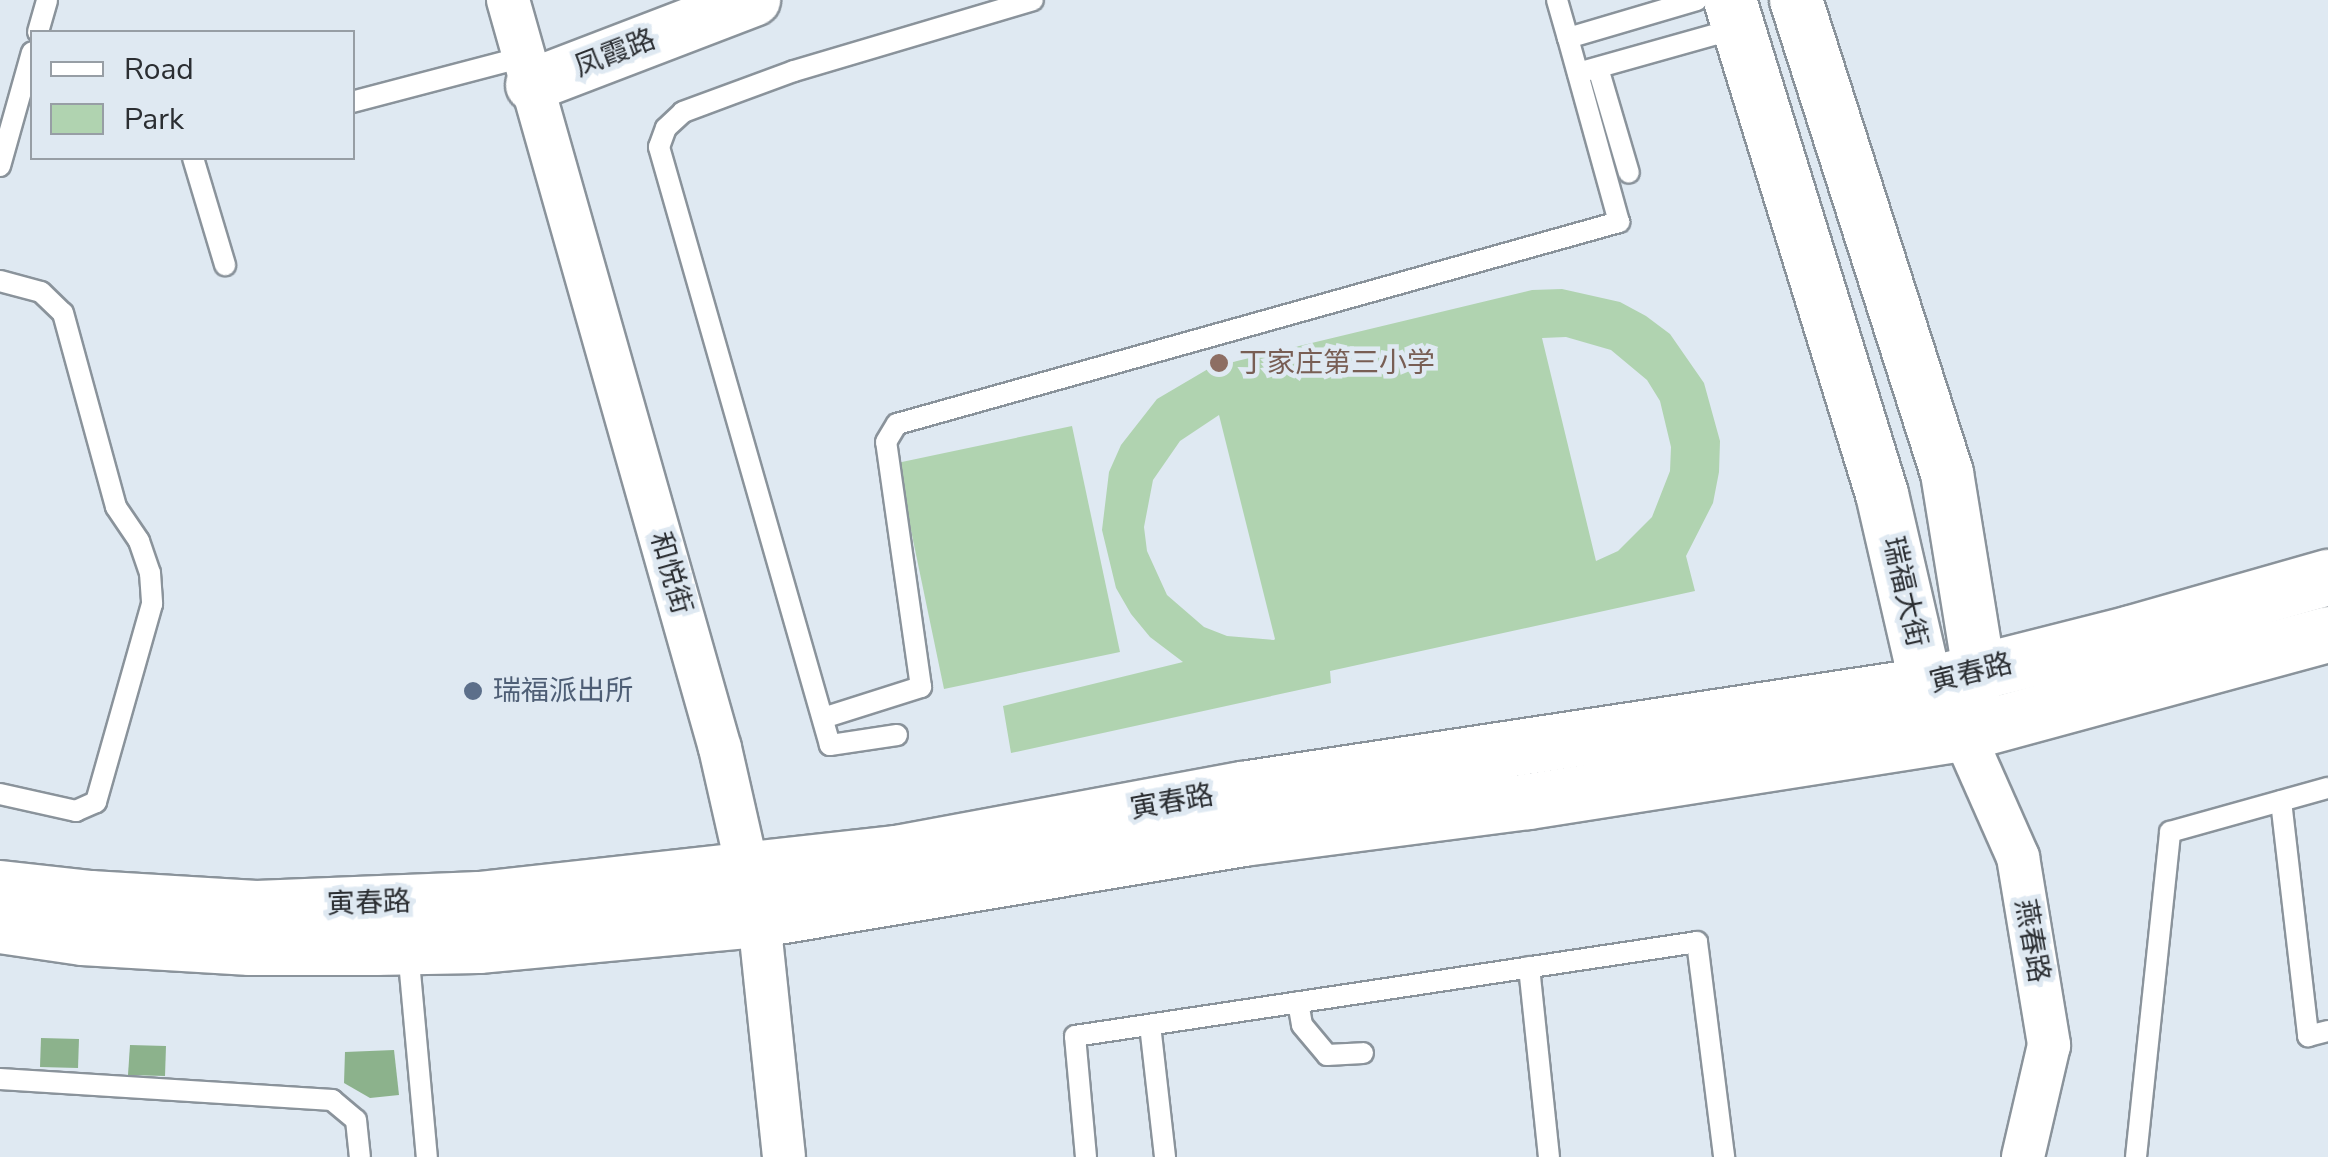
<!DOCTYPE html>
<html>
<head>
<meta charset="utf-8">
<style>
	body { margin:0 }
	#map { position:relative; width:2328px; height:1157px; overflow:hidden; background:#dfe9f2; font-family:"Nunito Sans","Noto Sans SC",sans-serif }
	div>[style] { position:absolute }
	.green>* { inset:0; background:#b0d3b0 }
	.forest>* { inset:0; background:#8cb28c }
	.roads { filter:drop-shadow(2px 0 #8a939b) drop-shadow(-2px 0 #8a939b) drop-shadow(0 2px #8a939b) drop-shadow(0 -2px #8a939b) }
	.service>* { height:20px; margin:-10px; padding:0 10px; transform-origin:10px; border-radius:10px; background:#fff }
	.minor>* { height:42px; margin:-21px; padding:0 21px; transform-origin:21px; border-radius:21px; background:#fff }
	.tertiary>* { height:52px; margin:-26px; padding:0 26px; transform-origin:26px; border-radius:26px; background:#fff }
	.secondary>* { height:55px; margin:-27.5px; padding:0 27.5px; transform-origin:27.5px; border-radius:27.5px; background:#fff }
	.dots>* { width:28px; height:28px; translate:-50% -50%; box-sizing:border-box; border:5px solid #dfe9f2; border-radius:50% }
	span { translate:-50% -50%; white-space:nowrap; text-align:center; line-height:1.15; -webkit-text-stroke:9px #dfe9f2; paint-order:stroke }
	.street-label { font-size:28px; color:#2b2e32 }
	.education-label { font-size:28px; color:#785e54 }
	.left { translate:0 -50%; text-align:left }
	.service-label { font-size:28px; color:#4e5e75 }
	.legend { position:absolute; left:30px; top:30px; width:325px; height:130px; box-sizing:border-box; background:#dfe9f2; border:2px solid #979ea5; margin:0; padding:12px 18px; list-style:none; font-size:30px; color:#2b2e32 }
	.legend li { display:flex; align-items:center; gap:20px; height:50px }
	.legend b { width:50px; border:2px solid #979ea5 }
</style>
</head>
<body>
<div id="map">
	<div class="green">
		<div style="clip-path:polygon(evenodd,1562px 289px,1620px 302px,1646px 316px,1670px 334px,1704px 383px,1720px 441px,1719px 472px,1713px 503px,1686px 556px,1695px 591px,1330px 671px,1331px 683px,1011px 753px,1003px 706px,1183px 662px,1150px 637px,1131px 614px,1116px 588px,1102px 530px,1109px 472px,1121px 445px,1157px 399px,1208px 369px,1237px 361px,1532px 290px,1562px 289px,1566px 337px,1611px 350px,1647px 380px,1660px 401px,1671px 447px,1670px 471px,1652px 517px,1618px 551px,1596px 561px,1542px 338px,1566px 337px,1562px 289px,1219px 415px,1275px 639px,1274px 640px,1227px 636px,1204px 627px,1167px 595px,1147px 551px,1144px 527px,1153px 480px,1180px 441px,1219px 415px)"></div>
		<div style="clip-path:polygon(1072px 426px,1120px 652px,944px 689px,897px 463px)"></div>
	</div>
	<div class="forest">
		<div style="clip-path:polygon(41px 1038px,79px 1039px,78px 1068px,40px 1067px)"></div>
		<div style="clip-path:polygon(130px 1045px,166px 1046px,165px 1076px,128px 1075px)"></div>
		<div style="clip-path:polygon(394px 1050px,399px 1095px,370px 1098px,344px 1083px,345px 1052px)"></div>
	</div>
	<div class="roads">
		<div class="service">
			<div style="left:1557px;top:0;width:40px;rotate:74deg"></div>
			<div style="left:1568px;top:38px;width:134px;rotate:-16.4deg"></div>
			<div style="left:38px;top:32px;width:33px;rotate:-74deg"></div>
			<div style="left:1598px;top:68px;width:109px;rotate:73.6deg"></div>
			<div style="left:1578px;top:73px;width:166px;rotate:-15.7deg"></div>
			<div style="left:352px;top:102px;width:178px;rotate:-14.7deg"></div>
			<div style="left:193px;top:158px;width:112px;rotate:73.3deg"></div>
			<div style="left:0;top:166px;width:118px;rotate:-74.3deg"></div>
			<div style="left:0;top:281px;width:42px;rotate:15deg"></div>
			<div style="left:41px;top:292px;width:30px;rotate:44deg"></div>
			<div style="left:63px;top:313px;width:201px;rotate:74.7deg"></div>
			<div style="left:116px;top:507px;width:41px;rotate:55.9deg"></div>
			<div style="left:139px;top:541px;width:34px;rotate:71deg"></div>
			<div style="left:150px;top:573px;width:31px;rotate:86deg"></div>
			<div style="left:152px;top:604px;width:206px;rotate:105.8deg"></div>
			<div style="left:96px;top:802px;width:22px;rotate:156deg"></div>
			<div style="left:76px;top:811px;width:78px;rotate:-167.4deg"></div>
			<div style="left:823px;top:718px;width:103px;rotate:-17.6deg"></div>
			<div style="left:921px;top:687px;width:247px;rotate:-98.1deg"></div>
			<div style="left:886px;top:442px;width:21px;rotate:-59deg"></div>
			<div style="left:897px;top:424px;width:750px;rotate:-15.63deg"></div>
			<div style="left:1619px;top:222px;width:191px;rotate:-105.5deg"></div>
			<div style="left:897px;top:735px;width:68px;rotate:171.5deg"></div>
			<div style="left:830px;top:745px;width:622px;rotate:-105.96deg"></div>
			<div style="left:659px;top:147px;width:20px;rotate:-70deg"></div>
			<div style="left:666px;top:128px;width:23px;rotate:-43deg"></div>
			<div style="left:683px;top:112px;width:118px;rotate:-20.3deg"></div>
			<div style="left:794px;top:71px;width:249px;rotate:-16.5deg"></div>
			<div style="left:2281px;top:801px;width:237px;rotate:83.4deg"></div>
			<div style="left:2308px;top:1036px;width:21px;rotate:-14deg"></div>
			<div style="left:408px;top:950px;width:208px;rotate:84.8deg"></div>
			<div style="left:1529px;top:967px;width:191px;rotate:84deg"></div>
			<div style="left:1298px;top:1002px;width:23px;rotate:80deg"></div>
			<div style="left:1302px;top:1025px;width:39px;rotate:50deg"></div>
			<div style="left:1327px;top:1055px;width:36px;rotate:-3deg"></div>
			<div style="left:1150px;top:1025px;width:133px;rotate:83.5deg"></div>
			<div style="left:0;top:1079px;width:333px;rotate:3.6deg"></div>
			<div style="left:332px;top:1100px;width:31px;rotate:40deg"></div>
			<div style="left:356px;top:1120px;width:37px;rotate:84deg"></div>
			<div style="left:1086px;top:1157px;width:121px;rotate:-95.2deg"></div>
			<div style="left:1075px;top:1036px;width:629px;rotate:-8.59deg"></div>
			<div style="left:1697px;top:942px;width:217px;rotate:82.8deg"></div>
			<div style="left:2136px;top:1157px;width:327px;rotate:-84deg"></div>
			<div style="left:2170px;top:832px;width:164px;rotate:-15.6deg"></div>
		</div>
		<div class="minor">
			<div style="left:508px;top:0;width:777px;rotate:74.18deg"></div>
			<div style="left:720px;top:748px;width:175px;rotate:77.2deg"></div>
			<div style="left:759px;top:919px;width:239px;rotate:84deg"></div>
			<div style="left:1963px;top:733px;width:136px;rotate:66.1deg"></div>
			<div style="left:2018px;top:857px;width:191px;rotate:80.6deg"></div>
			<div style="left:2049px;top:1045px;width:115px;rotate:103.1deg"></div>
		</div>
		<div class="tertiary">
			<div style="left:1730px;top:0;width:517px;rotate:72.9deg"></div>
			<div style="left:1882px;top:494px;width:196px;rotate:77deg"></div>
			<div style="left:1926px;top:685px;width:44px;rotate:52.4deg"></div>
			<div style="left:1796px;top:0;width:497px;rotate:72.3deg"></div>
			<div style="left:1947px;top:473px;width:201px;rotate:80.8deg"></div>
			<div style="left:1979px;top:671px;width:43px;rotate:104.7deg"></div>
			<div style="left:532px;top:85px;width:238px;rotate:-21deg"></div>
		</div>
		<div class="secondary">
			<div style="left:0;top:888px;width:91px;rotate:6.3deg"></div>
			<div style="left:90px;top:898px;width:166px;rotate:3.4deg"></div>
			<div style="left:256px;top:908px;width:223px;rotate:-2.3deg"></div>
			<div style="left:479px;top:899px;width:420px;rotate:-6.3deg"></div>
			<div style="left:896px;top:853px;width:352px;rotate:-10.5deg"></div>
			<div style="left:1242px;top:789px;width:692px;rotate:-8.65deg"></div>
			<div style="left:1926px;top:685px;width:211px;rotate:-14.2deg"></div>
			<div style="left:2131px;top:633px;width:205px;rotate:-15.9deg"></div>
			<div style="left:0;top:925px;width:83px;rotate:8.3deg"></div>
			<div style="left:82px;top:937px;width:168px;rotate:3.4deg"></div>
			<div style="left:250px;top:947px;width:125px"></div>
			<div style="left:375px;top:947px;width:103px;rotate:-1.1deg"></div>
			<div style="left:478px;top:945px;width:282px;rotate:-5.3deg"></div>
			<div style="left:759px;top:919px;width:491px;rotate:-9.5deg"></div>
			<div style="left:1243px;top:838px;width:287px;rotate:-7.4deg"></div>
			<div style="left:1528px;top:801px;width:440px;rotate:-8.9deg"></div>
			<div style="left:1963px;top:733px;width:378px;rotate:-15.2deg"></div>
		</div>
	</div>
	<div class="dots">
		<div style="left:1219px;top:363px;background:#8d6e63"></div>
		<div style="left:473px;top:691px;background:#5c6f8a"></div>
	</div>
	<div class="street-label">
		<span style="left:615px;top:53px;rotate:-21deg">凤霞路</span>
		<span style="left:671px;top:573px;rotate:74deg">和悦街</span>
		<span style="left:1905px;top:592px;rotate:77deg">瑞福大街</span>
		<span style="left:1971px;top:673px;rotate:-14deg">寅春路</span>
		<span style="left:1172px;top:802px;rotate:-10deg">寅春路</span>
		<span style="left:369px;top:903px;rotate:-2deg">寅春路</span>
		<span style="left:2032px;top:941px;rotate:80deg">燕春路</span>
	</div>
	<div class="education-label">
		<span class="left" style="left:1239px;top:363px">丁家庄第三小学</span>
	</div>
	<div class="service-label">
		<span class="left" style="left:493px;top:691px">瑞福派出所</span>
	</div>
	<ul class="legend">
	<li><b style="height:12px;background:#fff"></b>Road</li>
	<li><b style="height:28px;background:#b0d3b0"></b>Park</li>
	</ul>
</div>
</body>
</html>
